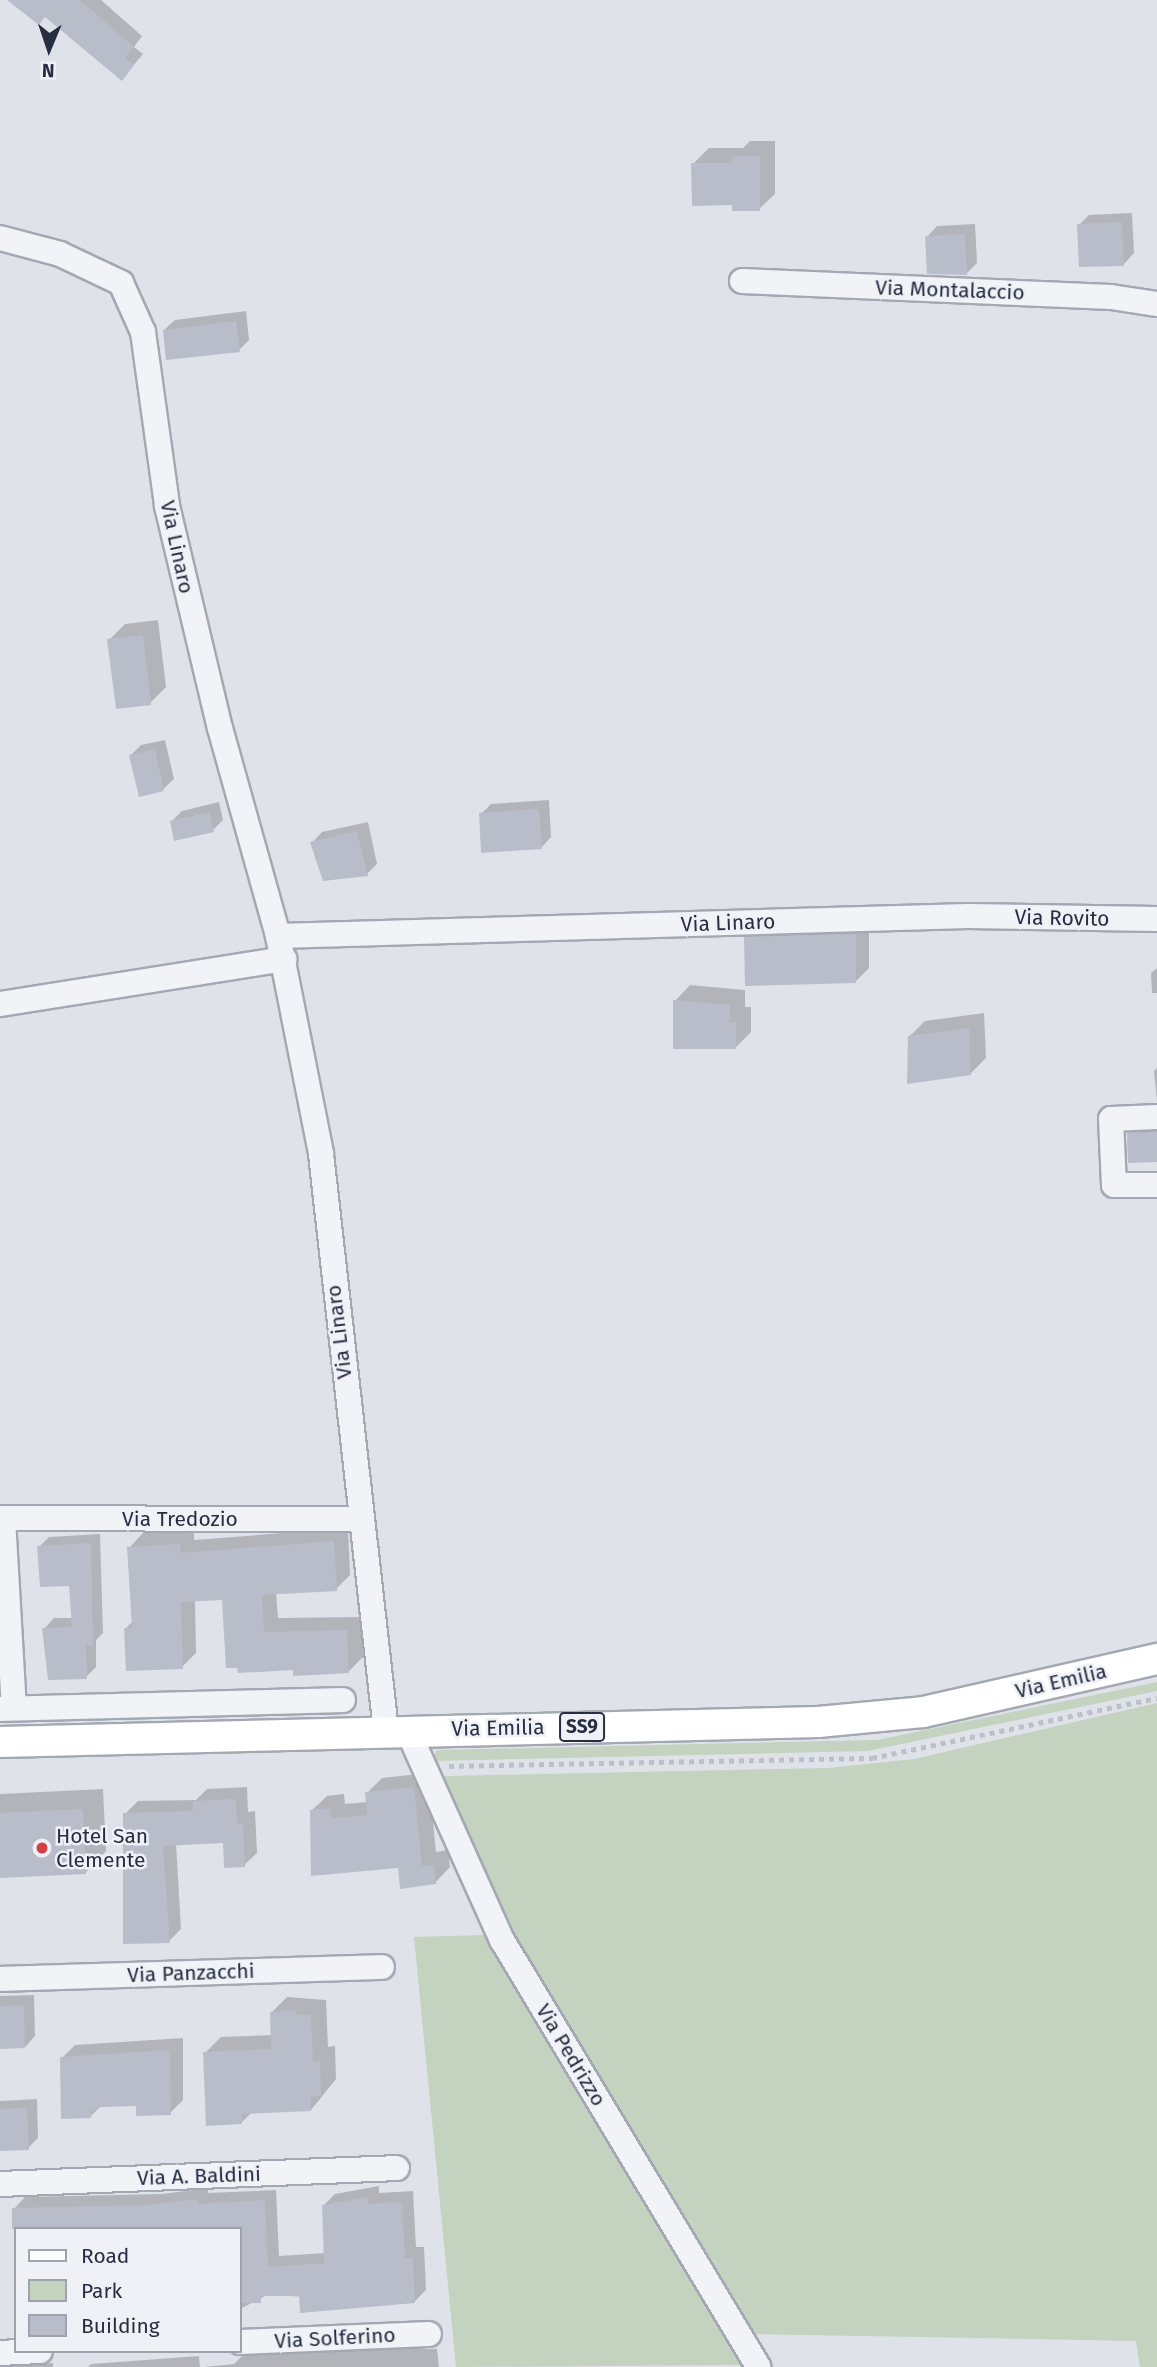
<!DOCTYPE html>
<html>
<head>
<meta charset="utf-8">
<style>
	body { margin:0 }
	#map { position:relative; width:1157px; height:2367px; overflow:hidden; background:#dfe2e9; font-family:"Fira Sans",sans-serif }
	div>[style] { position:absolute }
	.green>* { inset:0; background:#c3d3c0 }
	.shadow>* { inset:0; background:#0003 }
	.building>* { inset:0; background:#b9bdc9 }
	.path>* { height:4.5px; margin-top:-2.25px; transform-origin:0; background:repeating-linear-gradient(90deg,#bdc0c8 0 5px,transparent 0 10px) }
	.roads { filter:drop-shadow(2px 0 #a4a8b3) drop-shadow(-2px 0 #a4a8b3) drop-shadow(0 2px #a4a8b3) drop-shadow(0 -2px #a4a8b3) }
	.minor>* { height:24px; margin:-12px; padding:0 12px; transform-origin:12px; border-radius:12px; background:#f2f3f7 }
	.major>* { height:30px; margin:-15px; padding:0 15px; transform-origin:15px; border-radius:15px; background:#fff }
	.dots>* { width:19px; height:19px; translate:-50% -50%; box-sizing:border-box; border:4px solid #eff1f6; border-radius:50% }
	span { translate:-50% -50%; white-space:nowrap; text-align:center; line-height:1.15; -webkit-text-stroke:5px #eff1f6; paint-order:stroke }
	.shield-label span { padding:2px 5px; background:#eff1f6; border:2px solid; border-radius:5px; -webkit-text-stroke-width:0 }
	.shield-label { font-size:19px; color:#272e41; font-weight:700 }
	.street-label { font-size:21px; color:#272e41 }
	.poi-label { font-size:21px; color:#272e41 }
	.left { translate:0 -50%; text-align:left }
	.legend { position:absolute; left:14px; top:2227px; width:228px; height:126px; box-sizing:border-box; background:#eff1f6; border:2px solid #9fa3ae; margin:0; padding:9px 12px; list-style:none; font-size:21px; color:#272e41 }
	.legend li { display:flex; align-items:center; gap:14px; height:35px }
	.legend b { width:35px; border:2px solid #9fa3ae }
	.north { position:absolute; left:14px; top:14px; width:70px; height:70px; -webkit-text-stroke:5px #eff1f6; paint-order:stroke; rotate:182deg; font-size:19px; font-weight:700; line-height:28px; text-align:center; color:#272e41 }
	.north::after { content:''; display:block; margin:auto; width:24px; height:32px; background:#272e41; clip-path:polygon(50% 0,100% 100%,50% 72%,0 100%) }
</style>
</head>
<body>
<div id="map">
	<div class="green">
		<div style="clip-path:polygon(1157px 1682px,1157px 1691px,868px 1751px,432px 1761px,437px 1750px,877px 1740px)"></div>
		<div style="clip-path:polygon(1157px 1703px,1157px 2367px,1140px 2367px,1136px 2341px,755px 2334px,515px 1938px,443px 1776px,828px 1768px,914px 1759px)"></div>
		<div style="clip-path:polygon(486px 1935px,745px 2356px,740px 2365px,456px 2367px,414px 1937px)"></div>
	</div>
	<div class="shadow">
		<div style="clip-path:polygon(10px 0,101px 0,142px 36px,134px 47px,143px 54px,122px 79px,46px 15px)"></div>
		<div style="clip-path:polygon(750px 141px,775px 141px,775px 194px,759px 209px,734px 203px,693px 164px,709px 148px,743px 148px)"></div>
		<div style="clip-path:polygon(1132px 213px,1134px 253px,1124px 264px,1079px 225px,1089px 215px)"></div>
		<div style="clip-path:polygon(975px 224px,977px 263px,967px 273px,927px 237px,937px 226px)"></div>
		<div style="clip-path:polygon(246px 311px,249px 340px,239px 350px,164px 330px,175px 320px)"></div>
		<div style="clip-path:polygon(158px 620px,166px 687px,150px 703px,109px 640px,125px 624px)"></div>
		<div style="clip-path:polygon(165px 740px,174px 779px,163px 789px,131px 755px,141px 745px)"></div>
		<div style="clip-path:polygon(549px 800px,551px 837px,541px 848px,481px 814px,491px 804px)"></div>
		<div style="clip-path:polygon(219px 802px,223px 820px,213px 830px,172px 821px,182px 811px)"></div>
		<div style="clip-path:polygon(368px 822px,377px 864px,367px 874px,316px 861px,312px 843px,322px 832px)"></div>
		<div style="clip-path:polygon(869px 921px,869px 968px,855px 982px,746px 938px,760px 924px)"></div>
		<div style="clip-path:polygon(1157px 968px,1157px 993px,1152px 993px,1151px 973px)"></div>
		<div style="clip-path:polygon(690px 985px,745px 990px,745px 1007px,751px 1007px,751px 1032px,736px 1047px,675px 1001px)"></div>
		<div style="clip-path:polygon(984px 1013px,986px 1058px,970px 1074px,910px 1036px,925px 1021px)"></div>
		<div style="clip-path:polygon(1157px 1068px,1157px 1101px,1154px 1071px)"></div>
		<div style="clip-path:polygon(1157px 1117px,1157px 1161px,1128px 1134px,1144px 1118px)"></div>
		<div style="clip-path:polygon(348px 1528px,350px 1575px,336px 1589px,276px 1592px,278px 1618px,361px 1617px,363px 1657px,349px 1671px,294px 1669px,223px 1598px,195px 1600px,196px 1653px,182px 1667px,126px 1628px,133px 1621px,129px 1548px,143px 1533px,194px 1531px,194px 1540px)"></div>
		<div style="clip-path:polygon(100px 1534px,103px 1633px,96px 1640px,96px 1667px,86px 1677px,44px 1629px,54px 1618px,73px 1618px,71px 1584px,39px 1547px,49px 1537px)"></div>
		<div style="clip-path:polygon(428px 1773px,436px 1852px,448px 1850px,450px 1867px,435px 1883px,399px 1866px,311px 1811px,327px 1796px,344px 1794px,345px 1804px,368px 1802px,367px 1793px,382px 1778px)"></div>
		<div style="clip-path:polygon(247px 1787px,248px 1812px,255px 1811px,257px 1853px,244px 1865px,225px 1841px,176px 1844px,181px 1929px,169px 1941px,125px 1814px,138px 1801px,196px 1800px,207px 1789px)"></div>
		<div style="clip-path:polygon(103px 1789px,106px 1851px,86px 1872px,0 1876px,0 1794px)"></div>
		<div style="clip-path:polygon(34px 1995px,35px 2036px,25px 2047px,0 2048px,0 1996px)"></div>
		<div style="clip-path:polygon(287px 1997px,326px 2000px,328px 2047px,335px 2046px,336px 2079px,311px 2110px,252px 2112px,241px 2123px,205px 2053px,221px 2037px,272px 2035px,271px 2013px)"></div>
		<div style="clip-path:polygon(183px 2038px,183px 2100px,170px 2113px,138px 2104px,101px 2106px,90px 2117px,62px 2058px,75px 2045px)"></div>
		<div style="clip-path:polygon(37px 2099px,38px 2138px,28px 2148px,0 2149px,0 2101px)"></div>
		<div style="clip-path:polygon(379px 2186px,379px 2193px,413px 2191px,416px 2247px,424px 2247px,426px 2290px,414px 2302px,267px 2295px,240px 2309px,240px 2229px,16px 2229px,15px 2245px,14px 2209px,25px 2197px,162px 2194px,208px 2188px,208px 2193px,276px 2190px,279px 2256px,326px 2253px,323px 2206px,335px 2194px)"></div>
		<div style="clip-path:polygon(362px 2349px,437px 2349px,439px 2367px,204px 2367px,234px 2364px,242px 2356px)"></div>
		<div style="clip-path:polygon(199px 2356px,200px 2367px,88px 2367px,91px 2364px)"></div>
		<div style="clip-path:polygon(53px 2363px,53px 2367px,10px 2367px,13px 2365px)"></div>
	</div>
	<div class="building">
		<div style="clip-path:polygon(7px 0,80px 0,134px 47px,125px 58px,134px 65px,122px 81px,45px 17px,39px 25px)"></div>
		<div style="clip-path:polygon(732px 156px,760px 156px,760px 211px,732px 211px,732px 205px,692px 206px,691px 163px,732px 163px)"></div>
		<div style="clip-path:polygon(1122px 222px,1124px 266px,1079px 267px,1077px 224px)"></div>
		<div style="clip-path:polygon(965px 234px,967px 275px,927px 274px,925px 236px)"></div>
		<div style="clip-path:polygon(236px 321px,240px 352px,166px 360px,163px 330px)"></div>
		<div style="clip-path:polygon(143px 635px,151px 705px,116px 709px,107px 639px)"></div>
		<div style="clip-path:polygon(155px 749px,164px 791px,139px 797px,129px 755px)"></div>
		<div style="clip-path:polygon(539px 809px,542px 849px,481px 853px,479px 813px)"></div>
		<div style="clip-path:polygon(209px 812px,214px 832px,174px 841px,170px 821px)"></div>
		<div style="clip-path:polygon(357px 831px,368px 876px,323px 881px,310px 842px)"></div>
		<div style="clip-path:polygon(856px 934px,856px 983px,745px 986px,744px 937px)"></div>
		<div style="clip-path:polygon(673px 1000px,730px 1005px,730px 1022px,736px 1022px,736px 1049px,673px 1049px)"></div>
		<div style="clip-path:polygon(969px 1028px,971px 1075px,907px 1084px,908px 1036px)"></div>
		<div style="clip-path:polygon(1157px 1132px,1157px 1162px,1128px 1163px,1127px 1133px)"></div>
		<div style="clip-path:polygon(334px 1541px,337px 1591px,262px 1595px,264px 1632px,347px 1630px,349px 1673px,293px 1676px,293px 1670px,238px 1673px,237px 1668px,226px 1668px,222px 1600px,181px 1602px,183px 1669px,126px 1671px,124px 1628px,132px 1628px,127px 1547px,180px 1544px,181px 1553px)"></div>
		<div style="clip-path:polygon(91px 1543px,93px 1645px,86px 1646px,87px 1679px,48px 1680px,42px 1628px,72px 1627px,69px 1586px,40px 1587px,37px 1546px)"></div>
		<div style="clip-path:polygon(414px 1787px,422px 1866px,434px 1865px,436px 1884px,400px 1889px,398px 1868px,311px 1876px,310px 1810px,330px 1808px,331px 1818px,367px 1815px,365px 1792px)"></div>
		<div style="clip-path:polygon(236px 1799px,237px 1823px,243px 1823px,245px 1867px,224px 1868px,223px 1843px,163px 1846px,170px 1943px,123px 1944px,123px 1813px,193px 1811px,193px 1801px)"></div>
		<div style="clip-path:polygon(83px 1809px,86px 1874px,0 1878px,0 1813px)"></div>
		<div style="clip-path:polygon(24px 2005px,25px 2048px,0 2049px,0 2006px)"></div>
		<div style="clip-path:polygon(296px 2010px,297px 2015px,311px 2015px,313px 2062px,320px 2061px,321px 2096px,311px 2097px,311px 2111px,242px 2114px,242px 2124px,206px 2126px,203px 2052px,271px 2049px,270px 2012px)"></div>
		<div style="clip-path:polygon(170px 2050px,171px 2115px,136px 2116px,136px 2106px,101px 2107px,91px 2111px,91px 2118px,61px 2119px,60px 2057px)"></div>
		<div style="clip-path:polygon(27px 2108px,29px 2150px,0 2151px,0 2109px)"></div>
		<div style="clip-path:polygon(368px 2197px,368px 2204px,402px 2202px,405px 2258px,413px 2258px,415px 2303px,300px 2313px,299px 2296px,261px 2296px,261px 2303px,240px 2303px,240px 2229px,12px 2229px,12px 2208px,149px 2205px,197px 2199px,197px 2204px,265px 2200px,268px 2267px,324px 2263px,322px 2205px)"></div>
	</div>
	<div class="path">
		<div style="left:449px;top:1766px;width:423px;rotate:-1.1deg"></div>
		<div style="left:872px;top:1758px;width:291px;rotate:-11.9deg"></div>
	</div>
	<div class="roads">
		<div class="minor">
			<div style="left:0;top:238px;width:62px;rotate:14.9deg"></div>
			<div style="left:60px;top:254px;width:68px;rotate:25.4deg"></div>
			<div style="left:121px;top:283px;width:54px;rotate:65.8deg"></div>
			<div style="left:143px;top:332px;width:176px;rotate:82.1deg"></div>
			<div style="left:167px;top:506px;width:228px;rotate:76.6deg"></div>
			<div style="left:220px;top:728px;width:216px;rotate:74.4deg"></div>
			<div style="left:278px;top:936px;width:222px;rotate:78.8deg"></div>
			<div style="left:321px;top:1154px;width:581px;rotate:83.57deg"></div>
			<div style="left:742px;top:281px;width:369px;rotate:2.5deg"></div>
			<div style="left:1111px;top:297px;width:47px;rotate:8.7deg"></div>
			<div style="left:278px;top:936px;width:690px;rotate:-1.66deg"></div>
			<div style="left:968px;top:916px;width:189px;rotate:0.9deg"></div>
			<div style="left:0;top:1004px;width:288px;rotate:-9deg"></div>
			<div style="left:1157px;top:1117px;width:46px;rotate:177.5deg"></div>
			<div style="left:1111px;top:1119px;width:66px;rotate:87.4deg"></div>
			<div style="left:1114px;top:1185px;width:43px"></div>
			<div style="left:0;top:1518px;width:361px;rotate:0.2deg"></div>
			<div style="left:3px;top:1519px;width:189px;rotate:86.7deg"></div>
			<div style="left:0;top:1709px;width:343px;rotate:-1.5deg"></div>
			<div style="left:408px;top:1731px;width:229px;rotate:65.8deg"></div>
			<div style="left:502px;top:1940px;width:498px;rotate:59deg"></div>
			<div style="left:0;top:1979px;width:382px;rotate:-1.8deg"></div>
			<div style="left:0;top:2184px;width:397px;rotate:-2.3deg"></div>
			<div style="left:240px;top:2342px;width:189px;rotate:-2.4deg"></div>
			<div style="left:0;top:2353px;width:40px;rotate:-2.9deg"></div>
		</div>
		<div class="major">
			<div style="left:0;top:1742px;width:818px;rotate:-1.4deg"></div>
			<div style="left:818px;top:1722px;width:105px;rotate:-5.4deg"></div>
			<div style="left:923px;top:1712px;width:240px;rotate:-12.8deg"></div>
		</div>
	</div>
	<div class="dots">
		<div style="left:42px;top:1848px;background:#d33f45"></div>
	</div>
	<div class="shield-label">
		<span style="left:582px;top:1727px">SS9</span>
	</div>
	<div class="street-label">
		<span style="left:950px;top:290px;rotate:2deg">Via Montalaccio</span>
		<span style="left:177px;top:547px;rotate:78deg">Via Linaro</span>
		<span style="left:1062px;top:918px;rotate:1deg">Via Rovito</span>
		<span style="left:728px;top:923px;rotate:-2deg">Via Linaro</span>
		<span style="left:339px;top:1332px;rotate:-97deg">Via Linaro</span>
		<span style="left:180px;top:1519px">Via Tredozio</span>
		<span style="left:1061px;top:1681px;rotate:-13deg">Via Emilia</span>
		<span style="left:498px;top:1728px;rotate:-1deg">Via Emilia</span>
		<span style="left:191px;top:1973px;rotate:-2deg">Via Panzacchi</span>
		<span style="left:571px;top:2055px;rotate:59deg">Via Pedrizzo</span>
		<span style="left:199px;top:2176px;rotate:-2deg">Via A. Baldini</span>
		<span style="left:335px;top:2338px;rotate:-3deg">Via Solferino</span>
	</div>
	<div class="poi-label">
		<span class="left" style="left:56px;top:1848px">Hotel San<br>Clemente</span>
	</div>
	<ul class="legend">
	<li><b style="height:9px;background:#fff"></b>Road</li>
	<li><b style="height:19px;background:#c3d3c0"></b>Park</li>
	<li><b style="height:19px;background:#b9bdc9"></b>Building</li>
	</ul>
	<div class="north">N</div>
</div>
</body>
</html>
